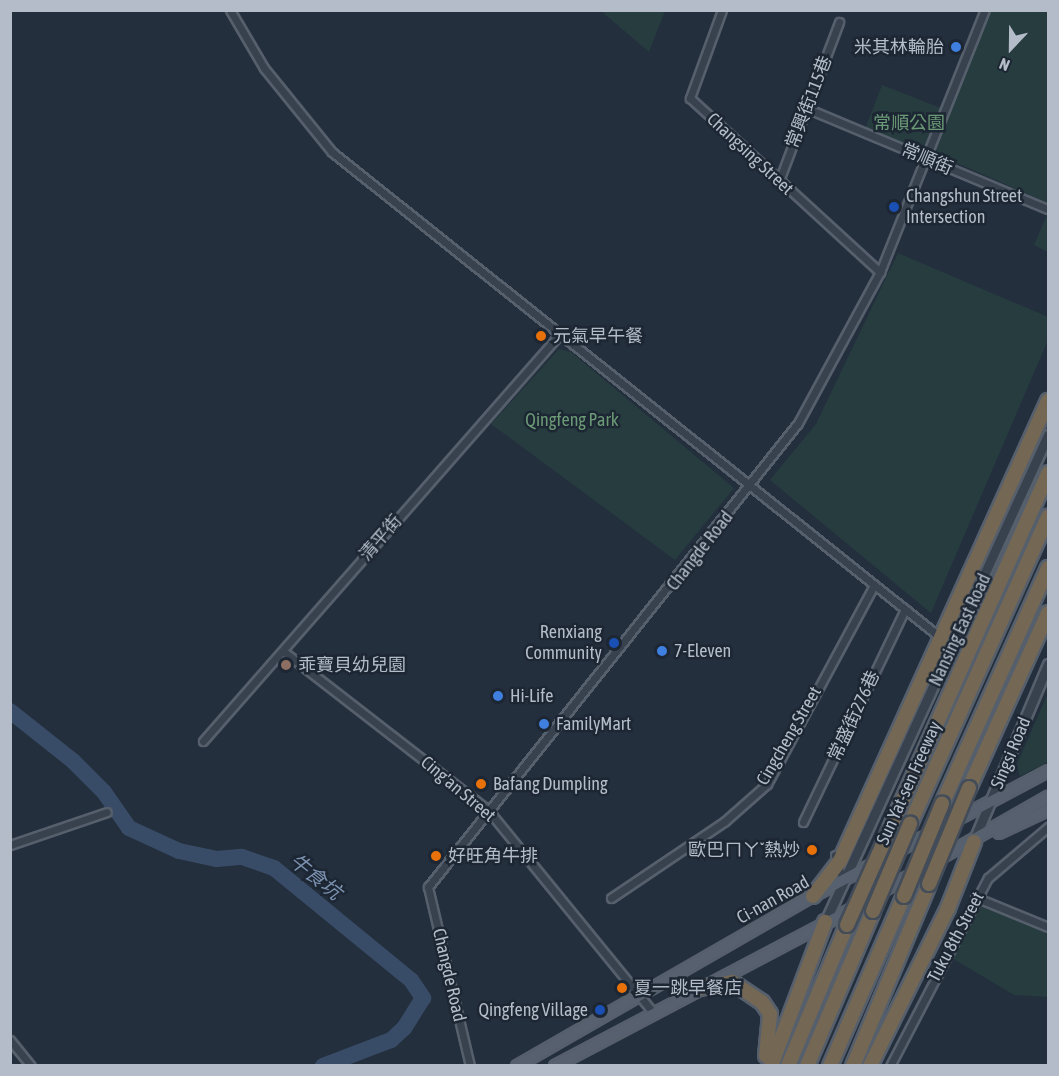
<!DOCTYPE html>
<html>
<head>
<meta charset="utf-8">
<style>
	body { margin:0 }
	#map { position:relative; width:1059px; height:1076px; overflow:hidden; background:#242f3e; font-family:"Asap Condensed","Noto Sans TC",sans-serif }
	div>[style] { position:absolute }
	.green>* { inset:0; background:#263c3f }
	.river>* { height:16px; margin:-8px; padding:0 8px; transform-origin:8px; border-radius:8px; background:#394c67 }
	.roads { filter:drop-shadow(2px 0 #565f6c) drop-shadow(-2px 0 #565f6c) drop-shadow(0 2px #565f6c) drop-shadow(0 -2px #565f6c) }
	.minor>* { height:7px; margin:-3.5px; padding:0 3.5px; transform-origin:3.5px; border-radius:3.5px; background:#38414e }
	.tertiary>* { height:9px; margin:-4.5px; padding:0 4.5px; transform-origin:4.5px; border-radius:4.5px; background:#38414e }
	.primary>* { height:10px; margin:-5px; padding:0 5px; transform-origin:5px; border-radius:5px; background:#56606e }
	.motorway>* { height:14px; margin:-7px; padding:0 7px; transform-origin:7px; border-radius:7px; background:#746855 }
	.bridges { filter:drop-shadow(2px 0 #434c59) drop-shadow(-2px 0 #434c59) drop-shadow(0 2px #434c59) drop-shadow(0 -2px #434c59) }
	.motorway-bridge>* { height:14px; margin:-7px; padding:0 7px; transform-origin:7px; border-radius:7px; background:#746855 }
	.dots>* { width:16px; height:16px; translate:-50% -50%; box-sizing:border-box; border:3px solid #1d2633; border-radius:50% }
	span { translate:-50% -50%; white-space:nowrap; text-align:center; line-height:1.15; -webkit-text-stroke:5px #1d2633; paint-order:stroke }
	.poi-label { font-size:18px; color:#b4bcc9 }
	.right { translate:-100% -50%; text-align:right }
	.left { translate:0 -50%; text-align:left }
	.street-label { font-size:18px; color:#b4bcc9 }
	.park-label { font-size:18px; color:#6b9a76 }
	.water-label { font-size:20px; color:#7c92b1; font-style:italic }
	.frame { position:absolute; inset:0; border:12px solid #b4bcc9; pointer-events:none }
	.north { position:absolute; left:981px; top:18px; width:60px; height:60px; -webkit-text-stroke:4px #1d2633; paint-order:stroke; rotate:202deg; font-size:16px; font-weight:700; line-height:24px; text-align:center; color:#b4bcc9 }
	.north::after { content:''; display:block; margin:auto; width:21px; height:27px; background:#b4bcc9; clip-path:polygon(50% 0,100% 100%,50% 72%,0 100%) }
</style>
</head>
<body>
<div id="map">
	<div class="green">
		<div style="clip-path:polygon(601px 11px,665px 11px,649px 52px)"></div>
		<div style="clip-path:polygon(991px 11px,1048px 11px,1048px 203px,934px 153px)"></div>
		<div style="clip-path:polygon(882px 85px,946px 110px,926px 158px,864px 132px)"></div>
		<div style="clip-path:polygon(1046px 217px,1048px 218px,1048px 252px,1034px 245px)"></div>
		<div style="clip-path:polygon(898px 253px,1048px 317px,1048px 340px,931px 613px,770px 480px,816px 424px)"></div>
		<div style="clip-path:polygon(559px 349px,571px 352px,734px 488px,675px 560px,491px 424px)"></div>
		<div style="clip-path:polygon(1048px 693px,1048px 762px,1020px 776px,1017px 764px)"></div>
		<div style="clip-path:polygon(981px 903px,1048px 931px,1048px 997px,1014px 995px,952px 958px)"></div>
	</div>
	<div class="river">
		<div style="left:10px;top:711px;width:80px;rotate:38.4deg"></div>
		<div style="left:73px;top:761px;width:44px;rotate:45deg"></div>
		<div style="left:104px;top:792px;width:44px;rotate:55.2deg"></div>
		<div style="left:129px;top:828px;width:55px;rotate:24.7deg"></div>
		<div style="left:179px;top:851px;width:39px;rotate:12deg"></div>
		<div style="left:217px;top:859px;width:25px;rotate:-5deg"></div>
		<div style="left:242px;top:857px;width:34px;rotate:19deg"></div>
		<div style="left:274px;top:868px;width:177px;rotate:39.3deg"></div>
		<div style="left:411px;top:980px;width:22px;rotate:56deg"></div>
		<div style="left:423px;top:998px;width:36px;rotate:122deg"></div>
		<div style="left:404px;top:1028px;width:18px;rotate:137deg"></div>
		<div style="left:391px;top:1040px;width:73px;rotate:159.1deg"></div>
	</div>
	<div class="roads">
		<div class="minor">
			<div style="left:230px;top:10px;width:67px;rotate:59.6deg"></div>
			<div style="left:264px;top:68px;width:108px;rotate:51deg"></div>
			<div style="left:332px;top:152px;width:773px;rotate:38.59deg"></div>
			<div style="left:722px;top:10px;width:94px;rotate:110deg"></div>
			<div style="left:690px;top:98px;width:258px;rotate:42.5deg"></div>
			<div style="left:806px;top:108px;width:262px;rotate:22.7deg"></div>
			<div style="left:779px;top:181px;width:170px;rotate:-69.3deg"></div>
			<div style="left:283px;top:651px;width:259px;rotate:37.8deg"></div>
			<div style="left:488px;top:810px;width:259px;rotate:50.8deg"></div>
			<div style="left:203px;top:741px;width:540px;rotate:-48.75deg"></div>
			<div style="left:803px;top:822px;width:236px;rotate:-64.4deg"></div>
			<div style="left:10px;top:845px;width:102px;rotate:-18.8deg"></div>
			<div style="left:835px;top:855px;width:28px;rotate:73deg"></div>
			<div style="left:975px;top:897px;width:79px;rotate:22.3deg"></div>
			<div style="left:611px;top:898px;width:138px;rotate:-34deg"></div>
			<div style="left:725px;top:821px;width:56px;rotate:-41.4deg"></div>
			<div style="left:767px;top:784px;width:226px;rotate:-61.7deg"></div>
			<div style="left:10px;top:1040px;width:33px;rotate:51deg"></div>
			<div style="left:470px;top:1066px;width:184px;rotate:-103.2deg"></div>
			<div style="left:428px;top:887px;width:593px;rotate:-51.43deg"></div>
			<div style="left:798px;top:423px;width:172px;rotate:-61.5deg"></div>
			<div style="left:880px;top:272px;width:282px;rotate:-68.2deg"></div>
			<div style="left:890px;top:1066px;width:212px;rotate:-62.5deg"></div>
			<div style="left:988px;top:878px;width:79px;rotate:-40.4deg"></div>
		</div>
		<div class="tertiary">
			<div style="left:974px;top:840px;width:191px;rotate:-67.2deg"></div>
			<div style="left:825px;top:922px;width:536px;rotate:-65.4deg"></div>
		</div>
		<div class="primary">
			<div style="left:999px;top:833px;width:54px;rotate:-25.1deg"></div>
			<div style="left:517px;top:1066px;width:341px;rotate:-29.9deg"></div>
			<div style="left:813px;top:896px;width:266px;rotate:-28deg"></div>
			<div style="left:555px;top:1066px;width:321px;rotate:-27.8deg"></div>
			<div style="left:839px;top:916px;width:241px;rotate:-29.7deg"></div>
		</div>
		<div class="motorway">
			<div style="left:969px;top:788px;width:192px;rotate:-65.7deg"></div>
			<div style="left:942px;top:804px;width:259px;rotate:-65.8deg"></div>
			<div style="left:910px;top:824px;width:337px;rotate:-65.8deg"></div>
			<div style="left:888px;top:833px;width:394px;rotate:-66deg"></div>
			<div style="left:813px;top:896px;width:44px;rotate:-52.4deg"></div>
			<div style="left:840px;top:861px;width:505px;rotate:-65.67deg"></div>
			<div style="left:699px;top:988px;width:34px;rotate:-10deg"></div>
			<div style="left:732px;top:982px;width:36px;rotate:34deg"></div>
			<div style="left:762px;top:1002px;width:14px;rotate:56deg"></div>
			<div style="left:770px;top:1014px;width:42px;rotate:95.4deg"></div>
			<div style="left:771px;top:1066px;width:154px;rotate:-69.4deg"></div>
			<div style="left:788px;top:1066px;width:153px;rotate:-67.3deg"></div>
			<div style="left:807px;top:1066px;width:168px;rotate:-66.9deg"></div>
			<div style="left:830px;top:1066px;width:185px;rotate:-66.5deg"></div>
			<div style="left:853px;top:1066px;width:197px;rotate:-67.3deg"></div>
			<div style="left:870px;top:1066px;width:176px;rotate:-63.7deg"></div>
			<div style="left:948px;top:908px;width:71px;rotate:-68.5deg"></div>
		</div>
	</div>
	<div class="bridges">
		<div class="motorway-bridge">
			<div style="left:929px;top:884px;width:104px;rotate:-67.4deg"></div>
			<div style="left:904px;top:896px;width:100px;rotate:-67.6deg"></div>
			<div style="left:873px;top:911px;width:95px;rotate:-67deg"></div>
			<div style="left:847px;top:925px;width:101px;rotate:-66deg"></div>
		</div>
	</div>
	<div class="dots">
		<div style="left:956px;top:47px;background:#3f7fe0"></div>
		<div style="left:894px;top:207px;background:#1a4fb4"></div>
		<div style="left:541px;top:336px;background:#e8710a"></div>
		<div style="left:614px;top:643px;background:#1a4fb4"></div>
		<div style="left:662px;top:651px;background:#3f7fe0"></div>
		<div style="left:286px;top:665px;background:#8d6e63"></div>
		<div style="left:498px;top:696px;background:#3f7fe0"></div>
		<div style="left:544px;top:724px;background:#3f7fe0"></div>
		<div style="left:481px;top:784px;background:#e8710a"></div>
		<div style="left:812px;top:850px;background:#e8710a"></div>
		<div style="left:436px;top:856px;background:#e8710a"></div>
		<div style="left:622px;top:988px;background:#e8710a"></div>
		<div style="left:600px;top:1010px;background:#1a4fb4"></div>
	</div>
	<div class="poi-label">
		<span class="right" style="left:944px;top:47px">米其林輪胎</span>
		<span class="left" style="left:906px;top:207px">Changshun Street<br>Intersection</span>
		<span class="left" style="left:553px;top:336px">元氣早午餐</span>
		<span class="right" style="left:602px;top:643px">Renxiang<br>Community</span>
		<span class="left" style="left:674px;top:651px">7-Eleven</span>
		<span class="left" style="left:298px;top:665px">乖寶貝幼兒園</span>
		<span class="left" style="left:510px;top:696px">Hi-Life</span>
		<span class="left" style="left:556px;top:724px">FamilyMart</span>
		<span class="left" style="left:493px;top:784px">Bafang Dumpling</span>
		<span class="right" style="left:800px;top:850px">歐巴ㄇㄚˇ熱炒</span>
		<span class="left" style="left:448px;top:856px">好旺角牛排</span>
		<span class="left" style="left:634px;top:988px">夏一跳早餐店</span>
		<span class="right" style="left:588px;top:1010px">Qingfeng Village</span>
	</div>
	<div class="street-label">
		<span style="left:809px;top:102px;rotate:-69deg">常興街115巷</span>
		<span style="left:750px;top:154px;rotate:43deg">Changsing Street</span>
		<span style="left:927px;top:159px;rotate:23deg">常順街</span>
		<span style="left:381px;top:538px;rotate:-49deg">清平街</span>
		<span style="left:700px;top:551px;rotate:-52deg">Changde Road</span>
		<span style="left:960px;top:630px;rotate:-65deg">Nansing East Road</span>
		<span style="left:854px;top:716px;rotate:-65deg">常盛街276巷</span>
		<span style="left:789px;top:736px;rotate:-60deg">Cingcheng Street</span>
		<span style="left:1011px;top:753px;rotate:-67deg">Singsi Road</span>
		<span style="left:909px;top:783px;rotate:-66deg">Sun Yat-sen Freeway</span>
		<span style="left:458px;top:789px;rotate:40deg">Cing'an Street</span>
		<span style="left:773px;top:900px;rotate:-29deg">Ci-nan Road</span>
		<span style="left:956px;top:937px;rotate:-62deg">Tuku 8th Street</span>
		<span style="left:449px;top:975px;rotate:77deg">Changde Road</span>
	</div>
	<div class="park-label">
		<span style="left:909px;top:123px">常順公園</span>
		<span style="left:572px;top:420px">Qingfeng Park</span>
	</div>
	<div class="water-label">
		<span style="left:316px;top:876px;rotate:39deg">牛食坑</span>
	</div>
	<div class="frame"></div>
	<div class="north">N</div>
</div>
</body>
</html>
